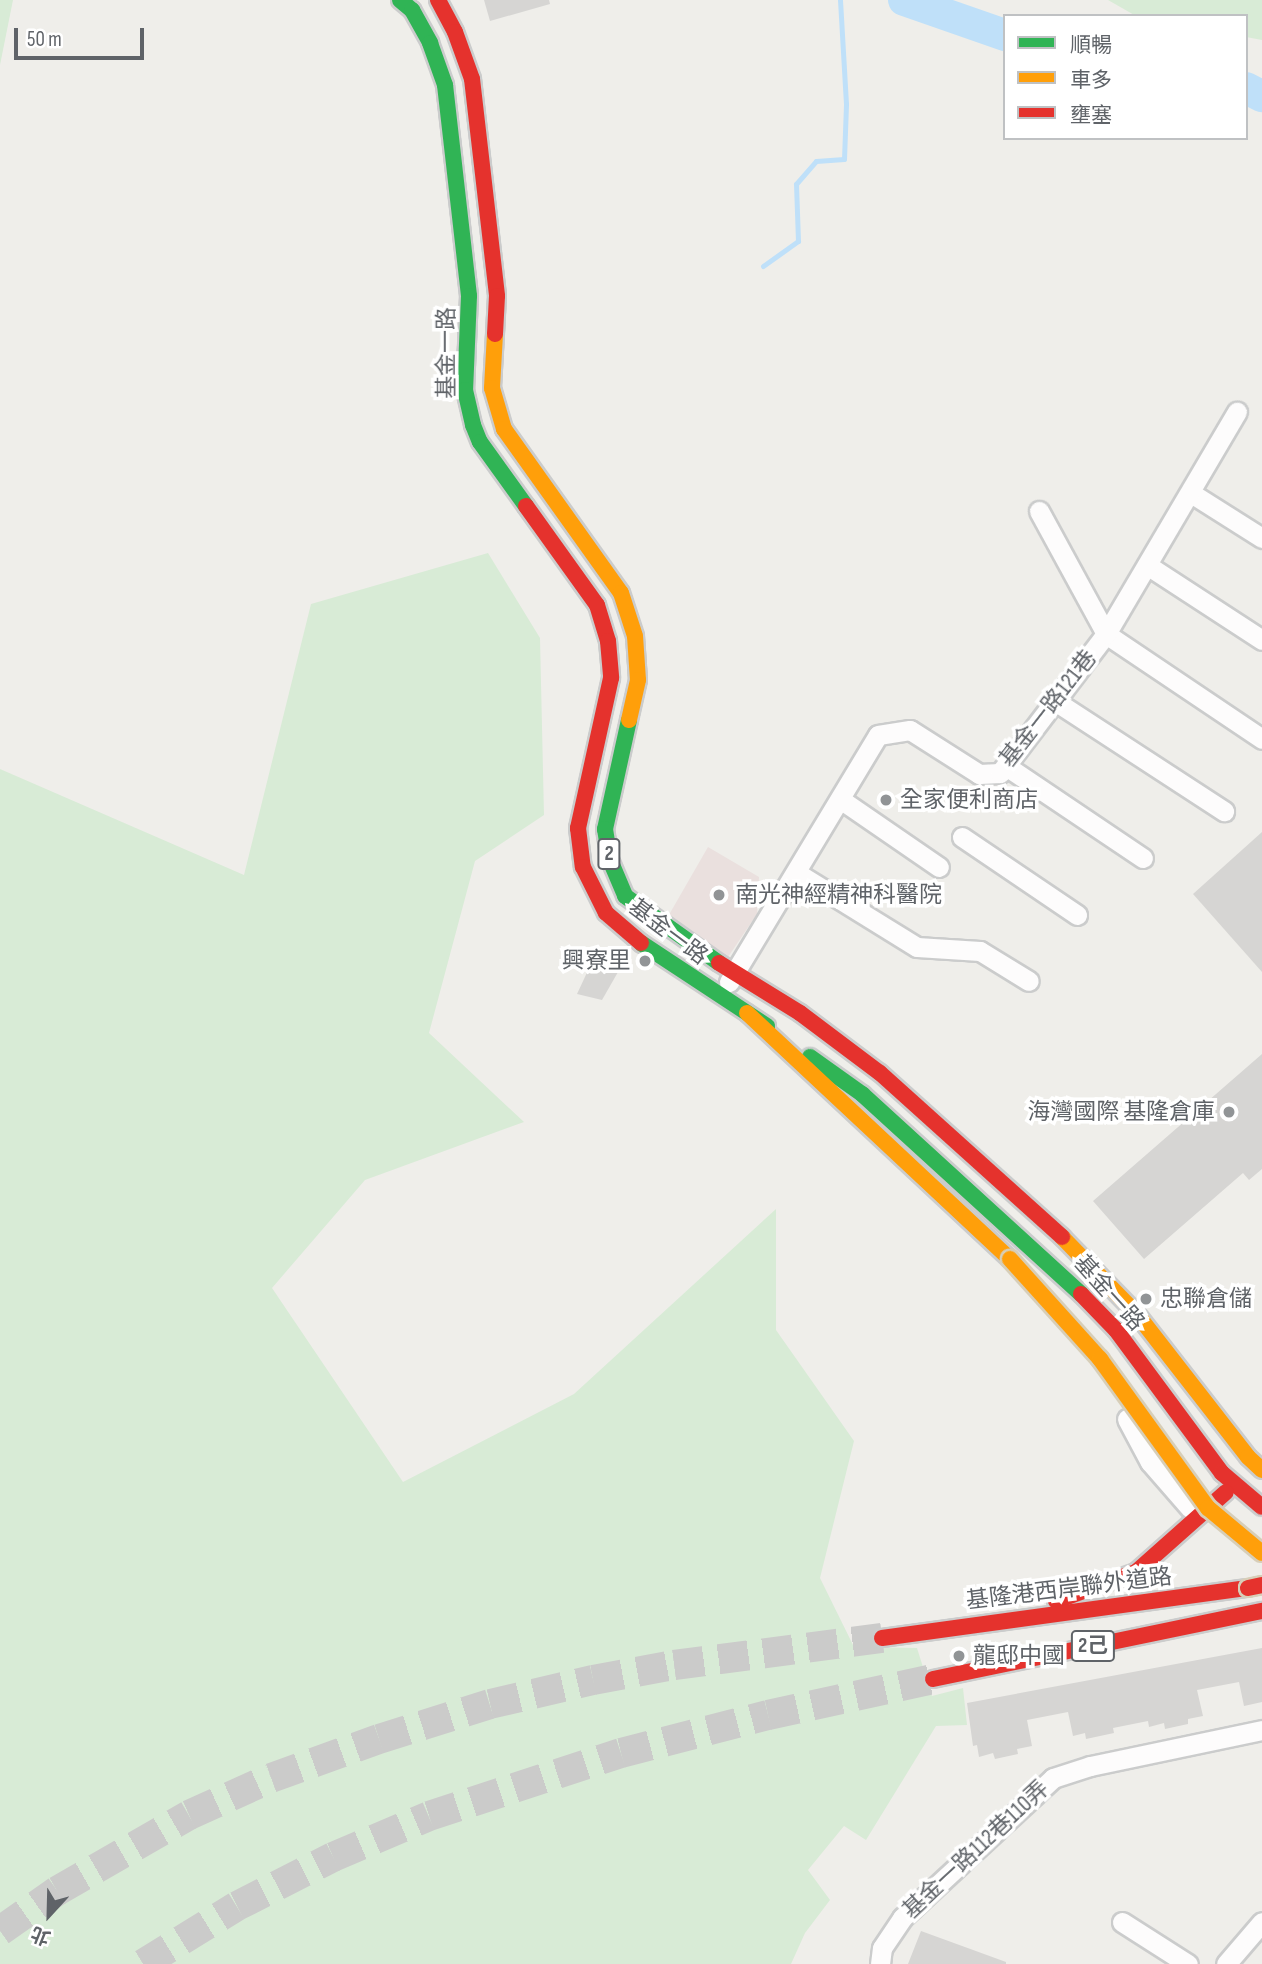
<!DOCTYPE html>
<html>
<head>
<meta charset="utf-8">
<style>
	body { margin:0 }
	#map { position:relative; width:1262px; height:1964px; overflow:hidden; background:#efeeea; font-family:"Sofia Sans Condensed","Noto Sans TC",sans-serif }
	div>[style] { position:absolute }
	.medical>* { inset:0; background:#eae0de }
	.green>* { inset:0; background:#d8ebd6 }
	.stream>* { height:5px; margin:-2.5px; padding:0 2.5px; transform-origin:2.5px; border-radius:2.5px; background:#bfe0f9 }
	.river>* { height:32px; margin:-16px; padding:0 16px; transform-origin:16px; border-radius:16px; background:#bfe0f9 }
	.building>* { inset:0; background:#d6d5d3 }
	.primary-tunnel>* { height:30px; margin-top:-15px; transform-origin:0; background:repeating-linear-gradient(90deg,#cbcbca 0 30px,transparent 0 45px) }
	.roads { filter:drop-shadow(2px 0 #cbcccc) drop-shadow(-2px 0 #cbcccc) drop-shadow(0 2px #cbcccc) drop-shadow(0 -2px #cbcccc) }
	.street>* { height:19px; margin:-9.5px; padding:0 9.5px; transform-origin:9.5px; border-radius:9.5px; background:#fdfcfc }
	.fast>* { height:16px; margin:-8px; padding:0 8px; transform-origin:8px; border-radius:8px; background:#30b455 }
	.slow>* { height:16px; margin:-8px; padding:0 8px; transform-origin:8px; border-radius:8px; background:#ff9f0a }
	.jam>* { height:16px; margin:-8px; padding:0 8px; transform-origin:8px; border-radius:8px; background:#e5322d }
	.bridges { filter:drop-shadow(2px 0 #d7ceb8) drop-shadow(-2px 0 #d7ceb8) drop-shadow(0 2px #d7ceb8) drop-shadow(0 -2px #d7ceb8) }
	.slow-bridge>* { height:16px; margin:-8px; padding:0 8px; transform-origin:8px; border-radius:8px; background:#ff9f0a }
	.jam-bridge>* { height:16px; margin:-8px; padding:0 8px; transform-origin:8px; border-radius:8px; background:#e5322d }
	.dots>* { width:19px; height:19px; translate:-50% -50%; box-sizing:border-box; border:4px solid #fff; border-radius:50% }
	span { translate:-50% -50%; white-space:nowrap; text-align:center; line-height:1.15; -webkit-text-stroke:7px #fff; paint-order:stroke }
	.shield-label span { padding:2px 5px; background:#fff; border:2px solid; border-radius:5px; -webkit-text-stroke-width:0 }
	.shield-label { font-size:21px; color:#5f6368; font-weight:700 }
	.street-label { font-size:23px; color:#5f6368 }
	.poi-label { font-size:23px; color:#5f6368 }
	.left { translate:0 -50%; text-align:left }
	.right { translate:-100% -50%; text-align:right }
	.legend { position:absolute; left:1003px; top:14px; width:245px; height:126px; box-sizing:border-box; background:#fff; border:2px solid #bfc1c3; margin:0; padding:9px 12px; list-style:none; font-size:21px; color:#5f6368 }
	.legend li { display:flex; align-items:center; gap:14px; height:35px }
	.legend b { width:35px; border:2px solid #bfc1c3 }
	.north { position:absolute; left:14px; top:1880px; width:70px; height:70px; -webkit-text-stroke:5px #fff; paint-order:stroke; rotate:202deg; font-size:19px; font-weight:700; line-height:28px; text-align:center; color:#5f6368 }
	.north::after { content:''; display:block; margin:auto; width:24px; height:32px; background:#5f6368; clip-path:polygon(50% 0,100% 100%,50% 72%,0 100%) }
	.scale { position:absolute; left:14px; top:28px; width:130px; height:32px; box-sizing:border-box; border:4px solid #5f6368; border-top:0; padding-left:9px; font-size:21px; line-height:24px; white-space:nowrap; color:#5f6368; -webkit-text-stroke:5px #fff; paint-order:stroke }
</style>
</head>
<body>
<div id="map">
	<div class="medical">
		<div style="clip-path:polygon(708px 847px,759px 877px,757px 914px,726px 960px,666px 920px)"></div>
	</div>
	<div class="green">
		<div style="clip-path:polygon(0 0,13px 0,0 65px)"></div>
		<div style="clip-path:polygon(1108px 0,1262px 0,1262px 40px,1246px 37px,1246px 16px,1136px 16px)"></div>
		<div style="clip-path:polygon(488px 553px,540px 638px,544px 815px,475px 861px,429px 1033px,524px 1122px,365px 1180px,272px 1288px,403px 1482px,574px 1394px,776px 1209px,776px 1330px,854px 1441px,820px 1578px,854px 1647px,917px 1648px,932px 1696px,963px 1688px,967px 1725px,936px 1726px,866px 1840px,844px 1826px,808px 1870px,830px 1900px,805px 1933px,791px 1964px,0 1964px,0 769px,244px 875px,311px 604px)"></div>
	</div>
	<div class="stream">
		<div style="left:763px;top:266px;width:43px;rotate:-35.5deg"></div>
		<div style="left:798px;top:241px;width:57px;rotate:-92deg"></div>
		<div style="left:796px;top:184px;width:30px;rotate:-49deg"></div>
		<div style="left:816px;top:161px;width:28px;rotate:-4deg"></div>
		<div style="left:844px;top:159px;width:55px;rotate:-87.9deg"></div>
		<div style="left:846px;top:104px;width:104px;rotate:-93.3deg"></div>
	</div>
	<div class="river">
		<div style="left:904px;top:0;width:107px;rotate:19.1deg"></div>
		<div style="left:1246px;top:88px;width:18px;rotate:27deg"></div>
	</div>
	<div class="building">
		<div style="clip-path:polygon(484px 0,549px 0,550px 4px,490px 21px)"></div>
		<div style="clip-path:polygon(1262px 832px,1262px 972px,1193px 894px)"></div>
		<div style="clip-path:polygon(591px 964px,618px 972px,602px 1000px,577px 994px)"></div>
		<div style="clip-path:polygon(1262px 1054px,1262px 1169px,1249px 1180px,1243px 1173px,1144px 1259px,1093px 1201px)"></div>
		<div style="clip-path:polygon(1262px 1648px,1262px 1702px,1244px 1706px,1239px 1682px,1197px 1690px,1203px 1716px,1188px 1719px,1188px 1724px,1165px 1729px,1164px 1723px,1149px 1727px,1148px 1721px,1113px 1728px,1114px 1733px,1086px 1739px,1085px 1733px,1073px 1736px,1068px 1712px,1027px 1720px,1032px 1746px,1017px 1749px,1018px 1754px,995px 1759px,993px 1753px,979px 1757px,977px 1745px,973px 1746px,967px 1703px)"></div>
		<div style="clip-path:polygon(921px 1931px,1006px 1962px,1006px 1964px,908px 1964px)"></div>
	</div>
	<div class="primary-tunnel">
		<div style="left:0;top:1931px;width:70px;rotate:-35.1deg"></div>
		<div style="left:57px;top:1891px;width:152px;rotate:-29.9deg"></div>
		<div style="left:189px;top:1815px;width:90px;rotate:-24.3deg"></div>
		<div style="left:271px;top:1778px;width:115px;rotate:-19.9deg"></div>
		<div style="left:379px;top:1739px;width:116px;rotate:-17.5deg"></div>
		<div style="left:490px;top:1704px;width:106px;rotate:-13.1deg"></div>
		<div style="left:593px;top:1680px;width:82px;rotate:-10.5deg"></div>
		<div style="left:674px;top:1665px;width:210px;rotate:-7.4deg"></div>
		<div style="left:143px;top:1964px;width:110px;rotate:-31.7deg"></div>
		<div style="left:237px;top:1906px;width:108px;rotate:-27deg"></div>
		<div style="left:333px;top:1857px;width:104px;rotate:-23.1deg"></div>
		<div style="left:429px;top:1816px;width:202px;rotate:-18.2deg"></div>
		<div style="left:621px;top:1753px;width:152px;rotate:-14.5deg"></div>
		<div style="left:768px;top:1715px;width:169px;rotate:-12.3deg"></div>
	</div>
	<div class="roads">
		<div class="street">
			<div style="left:1191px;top:493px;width:84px;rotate:32.4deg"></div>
			<div style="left:1039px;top:511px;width:140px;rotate:61.4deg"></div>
			<div style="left:1106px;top:634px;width:188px;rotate:33.9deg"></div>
			<div style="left:1147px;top:565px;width:137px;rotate:33.1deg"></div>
			<div style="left:1055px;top:701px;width:202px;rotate:33.1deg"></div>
			<div style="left:1006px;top:766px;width:165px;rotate:33.9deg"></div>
			<div style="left:840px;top:799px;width:120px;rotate:34.5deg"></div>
			<div style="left:962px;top:837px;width:139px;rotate:34.1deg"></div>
			<div style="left:797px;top:873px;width:141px;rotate:31.7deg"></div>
			<div style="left:917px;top:947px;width:63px;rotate:3.6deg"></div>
			<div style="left:980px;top:951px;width:57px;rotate:31.5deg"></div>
			<div style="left:729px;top:982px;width:288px;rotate:-58.9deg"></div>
			<div style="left:878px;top:735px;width:32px;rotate:-9deg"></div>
			<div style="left:910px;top:730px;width:82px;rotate:32.5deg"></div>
			<div style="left:979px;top:774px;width:21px;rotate:-3deg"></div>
			<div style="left:1000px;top:773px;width:175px;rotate:-52.7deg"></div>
			<div style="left:1106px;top:634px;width:258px;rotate:-59.5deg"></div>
			<div style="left:1127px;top:1419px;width:49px;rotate:61.9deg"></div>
			<div style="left:1150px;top:1462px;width:61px;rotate:49deg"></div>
			<div style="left:1122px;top:1922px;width:78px;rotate:32.5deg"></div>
			<div style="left:880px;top:1964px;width:16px;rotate:-83deg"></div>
			<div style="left:882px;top:1948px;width:36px;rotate:-56deg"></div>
			<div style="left:902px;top:1918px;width:206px;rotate:-42.8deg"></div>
			<div style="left:1053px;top:1778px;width:39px;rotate:-18deg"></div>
			<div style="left:1090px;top:1766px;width:176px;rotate:-11.8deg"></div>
			<div style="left:1226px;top:1964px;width:55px;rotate:-49.4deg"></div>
		</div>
		<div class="fast">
			<div style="left:400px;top:0;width:16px;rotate:40deg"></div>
			<div style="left:412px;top:10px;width:38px;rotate:61deg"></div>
			<div style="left:430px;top:43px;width:45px;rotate:70.3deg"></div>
			<div style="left:445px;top:85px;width:212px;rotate:83.5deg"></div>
			<div style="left:469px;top:296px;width:94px;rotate:92.4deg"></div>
			<div style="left:465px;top:390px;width:36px;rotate:77deg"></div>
			<div style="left:473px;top:425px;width:18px;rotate:68deg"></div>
			<div style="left:480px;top:442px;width:79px;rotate:54.3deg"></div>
			<div style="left:629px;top:720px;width:112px;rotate:102.4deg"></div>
			<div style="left:605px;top:829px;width:31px;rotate:81deg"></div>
			<div style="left:610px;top:860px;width:39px;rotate:67deg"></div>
			<div style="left:625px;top:896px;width:115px;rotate:35.5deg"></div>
			<div style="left:641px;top:943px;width:151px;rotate:33.4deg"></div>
			<div style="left:810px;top:1057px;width:64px;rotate:35.4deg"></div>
			<div style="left:862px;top:1094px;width:297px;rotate:42.4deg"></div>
		</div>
		<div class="slow">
			<div style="left:495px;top:334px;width:54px;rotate:93.2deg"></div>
			<div style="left:492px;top:388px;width:43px;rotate:73.7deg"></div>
			<div style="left:504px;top:429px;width:201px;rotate:54.5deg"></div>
			<div style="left:621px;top:593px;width:45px;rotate:72deg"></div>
			<div style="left:635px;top:636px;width:44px;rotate:86.1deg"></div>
			<div style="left:638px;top:680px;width:41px;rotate:102.7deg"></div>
			<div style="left:747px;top:1013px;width:360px;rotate:43.1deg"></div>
			<div style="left:1062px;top:1237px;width:106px;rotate:45.8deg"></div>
			<div style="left:1136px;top:1313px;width:182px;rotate:52.1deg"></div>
			<div style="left:1248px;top:1457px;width:19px;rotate:43deg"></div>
		</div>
		<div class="jam">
			<div style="left:438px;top:0;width:36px;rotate:62deg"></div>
			<div style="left:455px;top:32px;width:50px;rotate:70.1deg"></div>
			<div style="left:472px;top:79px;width:218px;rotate:83.4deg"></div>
			<div style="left:497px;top:296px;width:38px;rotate:93deg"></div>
			<div style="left:526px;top:506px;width:122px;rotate:54.4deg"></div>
			<div style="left:597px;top:605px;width:38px;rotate:73deg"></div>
			<div style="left:608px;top:641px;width:37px;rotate:85deg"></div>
			<div style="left:611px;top:678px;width:154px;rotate:102.4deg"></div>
			<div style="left:578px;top:828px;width:39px;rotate:83deg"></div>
			<div style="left:583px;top:867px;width:51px;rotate:63.4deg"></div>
			<div style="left:606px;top:913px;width:46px;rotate:40.6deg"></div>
			<div style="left:719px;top:963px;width:95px;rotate:31.7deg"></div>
			<div style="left:800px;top:1013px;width:100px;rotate:36.9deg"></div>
			<div style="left:880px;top:1073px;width:245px;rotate:42deg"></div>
			<div style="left:1081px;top:1294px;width:50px;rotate:45.8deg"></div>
			<div style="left:1116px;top:1330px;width:178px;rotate:53.5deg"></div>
			<div style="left:1222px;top:1473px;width:52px;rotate:40.4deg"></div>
			<div style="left:1056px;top:1601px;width:85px;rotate:-19.9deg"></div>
			<div style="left:1136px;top:1572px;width:120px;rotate:-41.6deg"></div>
			<div style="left:882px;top:1638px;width:369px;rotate:-7.8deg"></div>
			<div style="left:933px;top:1679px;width:336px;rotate:-11.7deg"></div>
		</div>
	</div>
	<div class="bridges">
		<div class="slow-bridge">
			<div style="left:1010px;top:1259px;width:135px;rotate:48deg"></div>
			<div style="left:1100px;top:1359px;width:184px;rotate:54.1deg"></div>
			<div style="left:1208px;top:1508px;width:70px;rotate:39.8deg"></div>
		</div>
		<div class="jam-bridge">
			<div style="left:1248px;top:1588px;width:14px;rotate:-12deg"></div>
		</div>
	</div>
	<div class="dots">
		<div style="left:886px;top:800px;background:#919496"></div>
		<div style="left:719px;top:895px;background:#919496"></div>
		<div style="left:645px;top:961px;background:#919496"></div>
		<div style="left:1229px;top:1112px;background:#919496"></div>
		<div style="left:1146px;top:1299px;background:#919496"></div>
		<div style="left:959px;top:1656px;background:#919496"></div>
	</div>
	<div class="shield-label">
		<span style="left:609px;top:854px">2</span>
		<span style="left:1093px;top:1646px">2己</span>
	</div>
	<div class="street-label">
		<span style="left:447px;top:353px;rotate:-90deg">基金一路</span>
		<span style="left:1048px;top:709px;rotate:-52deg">基金一路121巷</span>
		<span style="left:668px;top:932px;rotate:37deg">基金一路</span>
		<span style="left:1109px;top:1293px;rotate:48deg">基金一路</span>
		<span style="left:1069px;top:1589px;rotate:-7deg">基隆港西岸聯外道路</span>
		<span style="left:976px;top:1850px;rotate:-43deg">基金一路112巷110弄</span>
	</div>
	<div class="poi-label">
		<span class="left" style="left:900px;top:800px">全家便利商店</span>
		<span class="left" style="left:735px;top:895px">南光神經精神科醫院</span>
		<span class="right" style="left:631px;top:961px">興寮里</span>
		<span class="right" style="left:1215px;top:1112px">海灣國際 基隆倉庫</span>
		<span class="left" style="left:1160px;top:1299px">忠聯倉儲</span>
		<span class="left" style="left:973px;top:1656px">龍邸中國</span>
	</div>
	<ul class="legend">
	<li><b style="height:9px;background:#30b455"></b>順暢</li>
	<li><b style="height:9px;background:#ff9f0a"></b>車多</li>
	<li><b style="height:9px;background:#e5322d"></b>壅塞</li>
	</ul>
	<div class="north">北</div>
	<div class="scale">50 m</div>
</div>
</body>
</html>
